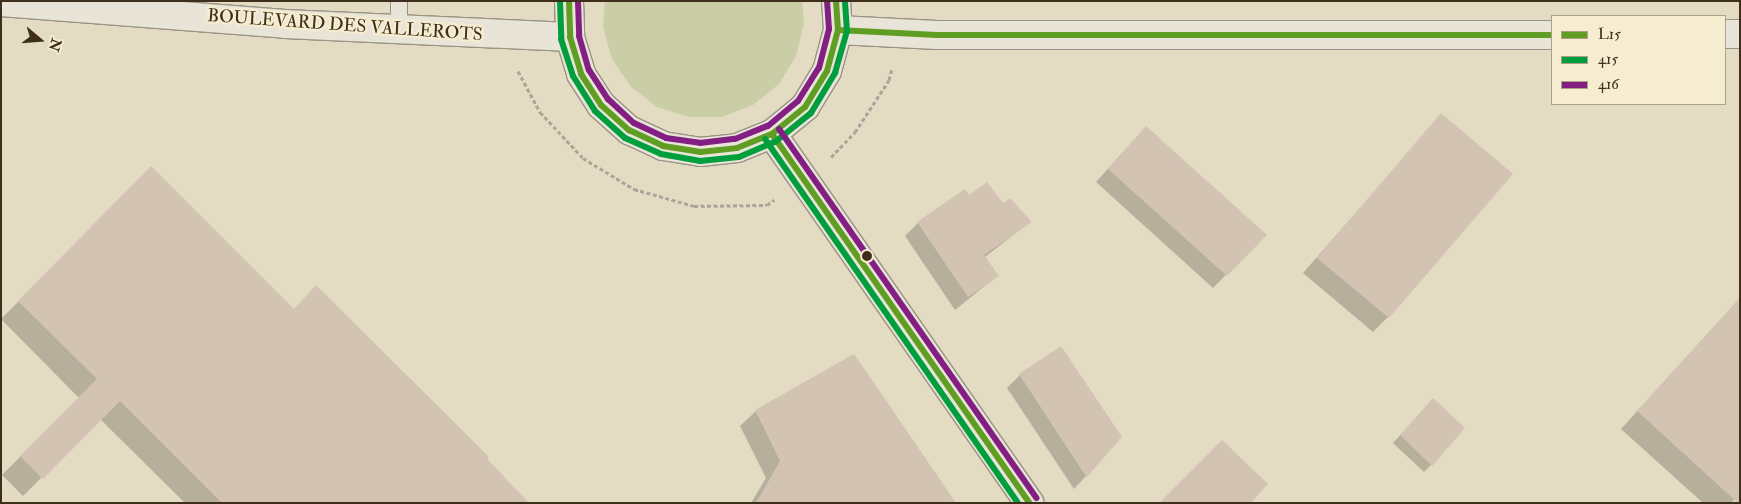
<!DOCTYPE html>
<html>
<head>
<meta charset="utf-8">
<style>
	body { margin:0 }
	#map { position:relative; width:1741px; height:504px; overflow:hidden; background:#e3dbc2; font-family:"IM FELL Double Pica",serif }
	div>[style] { position:absolute }
	.green>* { inset:0; background:#cacea7 }
	.shadow>* { inset:0; background:#0003 }
	.building>* { inset:0; background:#d3c3b3 }
	.path>* { height:3px; margin-top:-1.5px; transform-origin:0; background:repeating-linear-gradient(90deg,#aaa59a 0 4px,transparent 0 6.5px) }
	.roads { filter:drop-shadow(1px 0 #9a9383) drop-shadow(-1px 0 #9a9383) drop-shadow(0 1px #9a9383) drop-shadow(0 -1px #9a9383) }
	.service>* { height:16px; margin:-8px; padding:0 8px; transform-origin:8px; border-radius:8px; background:#e8e4d8 }
	.minor>* { height:28px; margin:-14px; padding:0 14px; transform-origin:14px; border-radius:14px; background:#e8e4d8 }
	.tertiary>* { height:28px; margin:-14px; padding:0 14px; transform-origin:14px; border-radius:14px; background:#e8e4d8 }
	.secondary>* { height:28px; margin:-14px; padding:0 14px; transform-origin:14px; border-radius:14px; background:#e8e4d8 }
	.bus-1>* { height:6px; margin:-3px; padding:0 3px; transform-origin:3px; border-radius:3px; background:#5f9e22 }
	.bus-2>* { height:6px; margin:-3px; padding:0 3px; transform-origin:3px; border-radius:3px; background:#009e3d }
	.bus-3>* { height:6px; margin:-3px; padding:0 3px; transform-origin:3px; border-radius:3px; background:#831f82 }
	.dots>* { width:14px; height:14px; translate:-50% -50%; box-sizing:border-box; border:2px solid #f6eccf; border-radius:50% }
	span { translate:-50% -50%; white-space:nowrap; text-align:center; line-height:1.15; -webkit-text-stroke:5px #f6eccf; paint-order:stroke }
	.street-label { font-size:18px; color:#3e2f1c }
	.frame { position:absolute; inset:0; border:2px solid #3e2f1c; pointer-events:none }
	.legend { position:absolute; left:1551px; top:15px; width:175px; height:90px; box-sizing:border-box; background:#f6eccf; border:1px solid #aca087; margin:0; padding:6px 9px; list-style:none; font-size:15px; color:#3e2f1c }
	.legend li { display:flex; align-items:center; gap:10px; height:25px }
	.legend b { width:25px; border:1px solid #aca087 }
	.north { position:absolute; left:15px; top:15px; width:50px; height:50px; -webkit-text-stroke:4px #f6eccf; paint-order:stroke; rotate:108deg; font-size:14px; font-weight:700; line-height:20px; text-align:center; color:#3e2f1c }
	.north::after { content:''; display:block; margin:auto; width:18px; height:22px; background:#3e2f1c; clip-path:polygon(50% 0,100% 100%,50% 72%,0 100%) }
</style>
</head>
<body>
<div id="map">
	<div class="green">
		<div style="clip-path:polygon(605px 1px,802px 1px,804px 23px,796px 56px,779px 84px,753px 105px,722px 117px,689px 117px,657px 107px,631px 87px,612px 59px,603px 27px)"></div>
	</div>
	<div class="shadow">
		<div style="clip-path:polygon(1442px 115px,1388px 317px,1373px 332px,1303px 273px)"></div>
		<div style="clip-path:polygon(1133px 141px,1265px 235px,1213px 288px,1096px 182px)"></div>
		<div style="clip-path:polygon(151px 168px,294px 310px,485px 459px,527px 503px,185px 503px,100px 419px,23px 496px,2px 475px,79px 398px,1px 319px)"></div>
		<div style="clip-path:polygon(968px 197px,1002px 204px,1030px 222px,985px 257px,997px 276px,955px 310px,905px 236px,918px 223px)"></div>
		<div style="clip-path:polygon(1740px 298px,1740px 494px,1731px 503px,1703px 503px,1621px 429px)"></div>
		<div style="clip-path:polygon(1020px 375px,1086px 476px,1074px 489px,1007px 388px)"></div>
		<div style="clip-path:polygon(1426px 407px,1431px 465px,1424px 472px,1393px 443px)"></div>
		<div style="clip-path:polygon(756px 411px,954px 503px,751px 503px,766px 478px,740px 426px)"></div>
	</div>
	<div class="building">
		<div style="clip-path:polygon(1441px 113px,1513px 174px,1389px 318px,1317px 258px)"></div>
		<div style="clip-path:polygon(1146px 126px,1267px 235px,1227px 276px,1108px 169px)"></div>
		<div style="clip-path:polygon(151px 166px,294px 309px,316px 285px,489px 457px,487px 459px,529px 503px,222px 503px,120px 401px,43px 479px,20px 456px,97px 379px,18px 301px)"></div>
		<div style="clip-path:polygon(987px 182px,1003px 203px,1010px 198px,1032px 222px,984px 255px,999px 276px,968px 297px,917px 222px,965px 189px,969px 195px)"></div>
		<div style="clip-path:polygon(1740px 298px,1740px 503px,1738px 503px,1637px 411px)"></div>
		<div style="clip-path:polygon(1061px 346px,1122px 437px,1087px 477px,1019px 374px)"></div>
		<div style="clip-path:polygon(854px 354px,874px 383px,956px 503px,756px 503px,780px 461px,755px 410px)"></div>
		<div style="clip-path:polygon(1433px 398px,1465px 428px,1432px 466px,1400px 435px)"></div>
		<div style="clip-path:polygon(1222px 440px,1268px 484px,1251px 503px,1159px 503px)"></div>
	</div>
	<div class="path">
		<div style="left:518px;top:71px;width:47px;rotate:61.8deg"></div>
		<div style="left:540px;top:112px;width:63px;rotate:46.9deg"></div>
		<div style="left:583px;top:158px;width:60px;rotate:31.3deg"></div>
		<div style="left:634px;top:189px;width:62px;rotate:15.8deg"></div>
		<div style="left:694px;top:206px;width:73px;rotate:-0.8deg"></div>
		<div style="left:767px;top:205px;width:9px;rotate:-36deg"></div>
		<div style="left:831px;top:157px;width:35px;rotate:-46deg"></div>
		<div style="left:855px;top:132px;width:62px;rotate:-56.8deg"></div>
		<div style="left:889px;top:80px;width:11px;rotate:-75deg"></div>
	</div>
	<div class="roads">
		<div class="service">
			<div style="left:399px;top:30px;width:29px;rotate:-90deg"></div>
		</div>
		<div class="minor">
			<div style="left:1px;top:2px;width:285px;rotate:4.4deg"></div>
			<div style="left:285px;top:24px;width:285px;rotate:2.6deg"></div>
		</div>
		<div class="tertiary">
			<div style="left:838px;top:30px;width:99px;rotate:2.9deg"></div>
			<div style="left:937px;top:35px;width:615px"></div>
			<div style="left:1725px;top:34px;width:15px"></div>
		</div>
		<div class="secondary">
			<div style="left:569px;top:1px;width:36px;rotate:88deg"></div>
			<div style="left:570px;top:37px;width:39px;rotate:73deg"></div>
			<div style="left:581px;top:74px;width:37px;rotate:57deg"></div>
			<div style="left:601px;top:105px;width:38px;rotate:42deg"></div>
			<div style="left:629px;top:130px;width:38px;rotate:25deg"></div>
			<div style="left:663px;top:146px;width:37px;rotate:9deg"></div>
			<div style="left:700px;top:152px;width:37px;rotate:-6deg"></div>
			<div style="left:737px;top:148px;width:38px;rotate:-22deg"></div>
			<div style="left:772px;top:134px;width:43px;rotate:-39.3deg"></div>
			<div style="left:805px;top:107px;width:42px;rotate:-58.6deg"></div>
			<div style="left:827px;top:71px;width:42px;rotate:-75deg"></div>
			<div style="left:838px;top:30px;width:29px;rotate:-94deg"></div>
			<div style="left:772px;top:134px;width:450px;rotate:55.1deg"></div>
		</div>
	</div>
	<div class="bus-1">
		<div style="left:569px;top:1px;width:36px;rotate:88deg"></div>
		<div style="left:570px;top:37px;width:39px;rotate:73deg"></div>
		<div style="left:581px;top:74px;width:37px;rotate:57deg"></div>
		<div style="left:601px;top:105px;width:38px;rotate:42deg"></div>
		<div style="left:629px;top:130px;width:38px;rotate:25deg"></div>
		<div style="left:663px;top:146px;width:37px;rotate:9deg"></div>
		<div style="left:700px;top:152px;width:37px;rotate:-6deg"></div>
		<div style="left:737px;top:148px;width:38px;rotate:-22deg"></div>
		<div style="left:772px;top:134px;width:43px;rotate:-39.3deg"></div>
		<div style="left:805px;top:107px;width:42px;rotate:-58.6deg"></div>
		<div style="left:827px;top:71px;width:42px;rotate:-75deg"></div>
		<div style="left:838px;top:30px;width:29px;rotate:-94deg"></div>
		<div style="left:838px;top:30px;width:99px;rotate:2.9deg"></div>
		<div style="left:937px;top:35px;width:615px"></div>
		<div style="left:772px;top:134px;width:450px;rotate:55.1deg"></div>
	</div>
	<div class="bus-2">
		<div style="left:560px;top:1px;width:38px;rotate:88deg"></div>
		<div style="left:561px;top:39px;width:39px;rotate:72deg"></div>
		<div style="left:573px;top:76px;width:41px;rotate:57.8deg"></div>
		<div style="left:595px;top:111px;width:40px;rotate:42deg"></div>
		<div style="left:625px;top:138px;width:39px;rotate:24deg"></div>
		<div style="left:661px;top:154px;width:40px;rotate:10deg"></div>
		<div style="left:700px;top:161px;width:39px;rotate:-6deg"></div>
		<div style="left:739px;top:157px;width:39px;rotate:-23deg"></div>
		<div style="left:775px;top:142px;width:46px;rotate:-38.9deg"></div>
		<div style="left:811px;top:113px;width:47px;rotate:-59deg"></div>
		<div style="left:835px;top:73px;width:44px;rotate:-74.1deg"></div>
		<div style="left:847px;top:31px;width:30px;rotate:-94deg"></div>
		<div style="left:765px;top:139px;width:443px;rotate:55.2deg"></div>
	</div>
	<div class="bus-3">
		<div style="left:578px;top:1px;width:35px;rotate:88deg"></div>
		<div style="left:579px;top:36px;width:35px;rotate:74deg"></div>
		<div style="left:589px;top:70px;width:35px;rotate:57deg"></div>
		<div style="left:608px;top:99px;width:35px;rotate:43deg"></div>
		<div style="left:634px;top:123px;width:35px;rotate:25deg"></div>
		<div style="left:666px;top:138px;width:34px;rotate:8deg"></div>
		<div style="left:700px;top:143px;width:35px;rotate:-7deg"></div>
		<div style="left:735px;top:139px;width:35px;rotate:-22deg"></div>
		<div style="left:768px;top:126px;width:39px;rotate:-40deg"></div>
		<div style="left:798px;top:101px;width:39px;rotate:-58deg"></div>
		<div style="left:819px;top:68px;width:40px;rotate:-75.6deg"></div>
		<div style="left:829px;top:29px;width:27px;rotate:-94deg"></div>
		<div style="left:779px;top:129px;width:450px;rotate:55.1deg"></div>
	</div>
	<div class="dots">
		<div style="left:867px;top:256px;background:#3e2f1c"></div>
	</div>
	<div class="street-label">
		<span style="left:345px;top:26px;rotate:4deg">BOULEVARD DES VALLEROTS</span>
	</div>
	<div class="frame"></div>
	<ul class="legend">
	<li><b style="height:6px;background:#5f9e22"></b>L15</li>
	<li><b style="height:6px;background:#009e3d"></b>415</li>
	<li><b style="height:6px;background:#831f82"></b>416</li>
	</ul>
	<div class="north">N</div>
</div>
</body>
</html>
